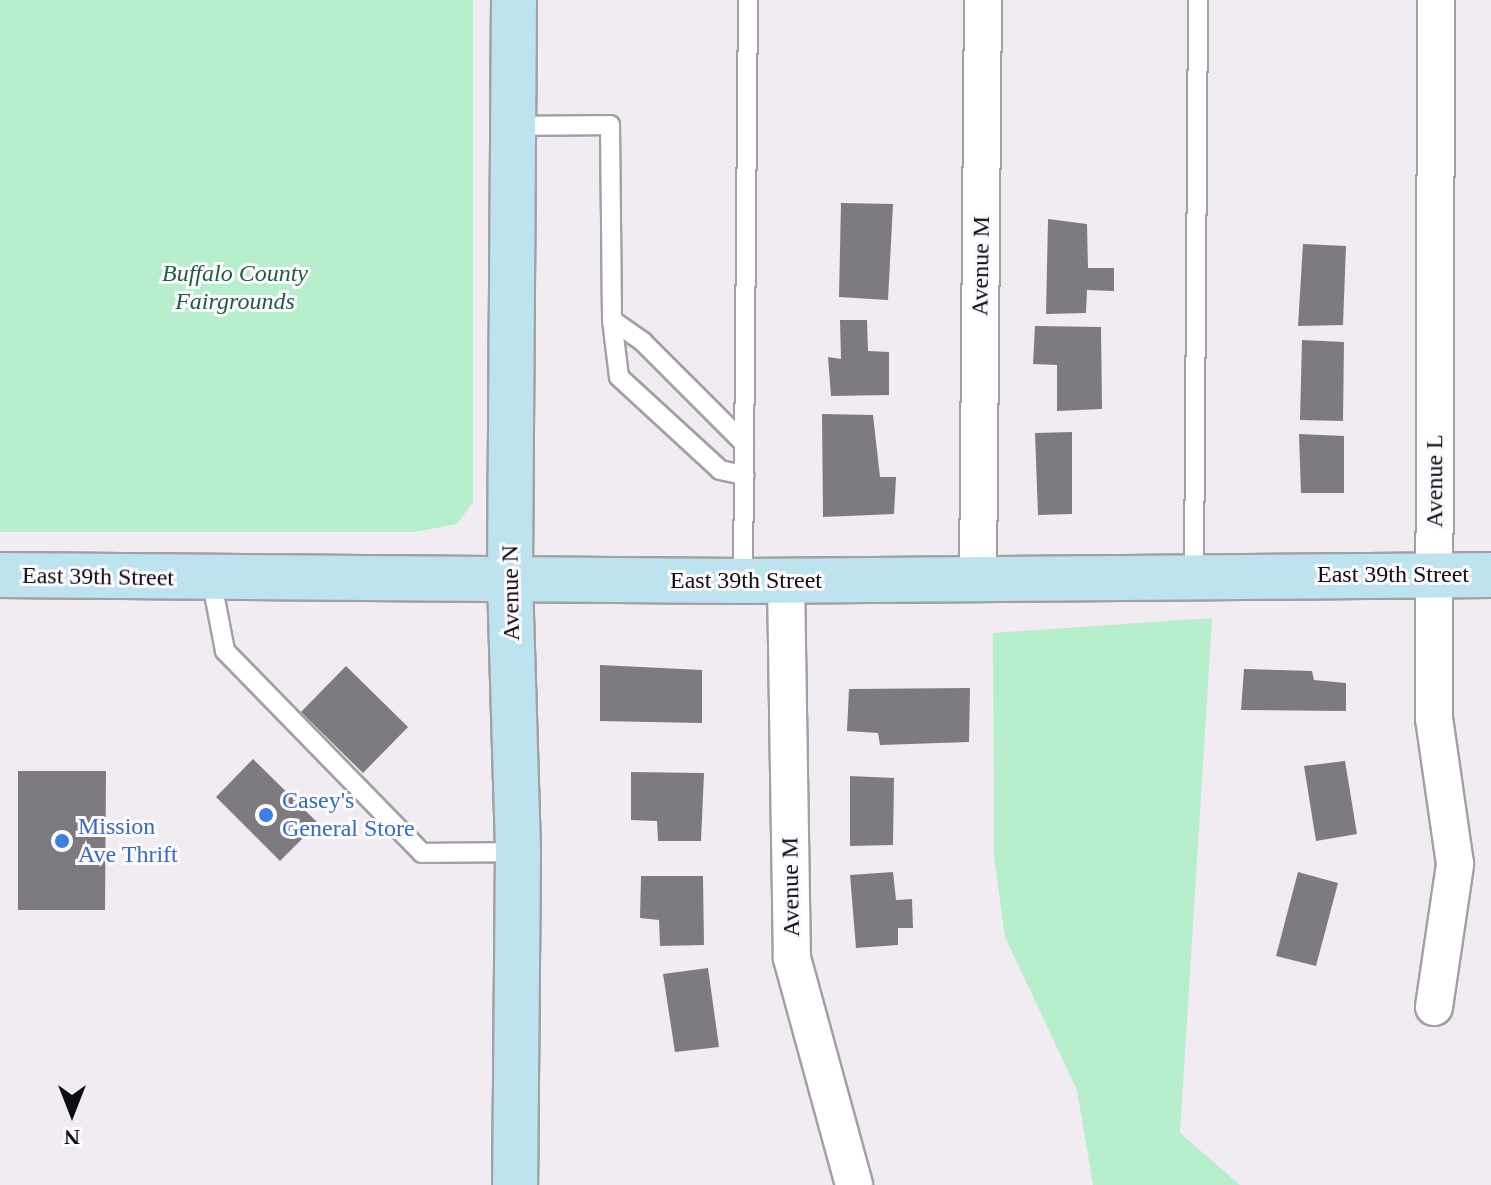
<!DOCTYPE html>
<html>
<head>
<meta charset="utf-8">
<style>
	body { margin:0 }
	#map { position:relative; width:1491px; height:1185px; overflow:hidden; background:#f0ecf2; font-family:Georgia,serif }
	div>[style] { position:absolute }
	.green>* { inset:0; background:#b7eecc }
	.building>* { inset:0; background:#7e7b80 }
	.roads { filter:drop-shadow(2px 0 #a3a0a5) drop-shadow(-2px 0 #a3a0a5) drop-shadow(0 2px #a3a0a5) drop-shadow(0 -2px #a3a0a5) }
	.lane>* { height:18px; margin:-9px; padding:0 9px; transform-origin:9px; border-radius:9px; background:#fff }
	.street>* { height:36px; margin:-18px; padding:0 18px; transform-origin:18px; border-radius:18px; background:#fff }
	.secondary>* { height:44px; margin:-22px; padding:0 22px; transform-origin:22px; border-radius:22px; background:#bde3ef }
	.dots>* { width:22px; height:22px; translate:-50% -50%; box-sizing:border-box; border:4px solid #fdfaff; border-radius:50% }
	span { translate:-50% -50%; white-space:nowrap; text-align:center; line-height:1.15; -webkit-text-stroke:6px #fdfaff; paint-order:stroke }
	.street-label { font-size:24px; color:#0e0d0f }
	.park-label { font-size:24px; color:#205e3e; font-style:italic }
	.shop-label { font-size:24px; color:#366cbe }
	.left { translate:0 -50%; text-align:left }
	.north { position:absolute; left:32px; top:1073px; width:80px; height:80px; -webkit-text-stroke:6px #fdfaff; paint-order:stroke; rotate:180deg; font-size:22px; font-weight:700; line-height:32px; text-align:center; color:#0e0d0f }
	.north::after { content:''; display:block; margin:auto; width:28px; height:36px; background:#0e0d0f; clip-path:polygon(50% 0,100% 100%,50% 72%,0 100%) }
</style>
</head>
<body>
<div id="map">
	<div class="green">
		<div style="clip-path:polygon(0 0,473px 0,473px 502px,457px 524px,414px 532px,0 532px)"></div>
		<div style="clip-path:polygon(1212px 618px,1180px 1133px,1240px 1185px,1093px 1185px,1077px 1090px,1005px 937px,994px 856px,993px 633px)"></div>
	</div>
	<div class="building">
		<div style="clip-path:polygon(841px 203px,893px 204px,888px 300px,839px 297px)"></div>
		<div style="clip-path:polygon(1048px 219px,1087px 224px,1088px 268px,1114px 268px,1114px 291px,1087px 290px,1086px 313px,1046px 314px)"></div>
		<div style="clip-path:polygon(1303px 244px,1346px 246px,1343px 325px,1298px 326px)"></div>
		<div style="clip-path:polygon(840px 320px,867px 320px,868px 351px,889px 352px,889px 395px,831px 396px,828px 357px,841px 359px)"></div>
		<div style="clip-path:polygon(1035px 326px,1101px 327px,1102px 409px,1057px 411px,1057px 365px,1033px 364px)"></div>
		<div style="clip-path:polygon(1302px 340px,1344px 342px,1343px 421px,1300px 420px)"></div>
		<div style="clip-path:polygon(822px 414px,873px 415px,880px 477px,896px 477px,894px 514px,823px 517px)"></div>
		<div style="clip-path:polygon(1072px 432px,1072px 514px,1038px 515px,1035px 433px)"></div>
		<div style="clip-path:polygon(1299px 434px,1344px 436px,1344px 493px,1301px 493px)"></div>
		<div style="clip-path:polygon(600px 665px,702px 670px,702px 723px,600px 721px)"></div>
		<div style="clip-path:polygon(346px 666px,408px 727px,363px 773px,301px 712px)"></div>
		<div style="clip-path:polygon(1244px 669px,1312px 671px,1314px 680px,1346px 683px,1346px 711px,1241px 710px)"></div>
		<div style="clip-path:polygon(970px 688px,969px 742px,880px 745px,878px 733px,847px 731px,849px 689px)"></div>
		<div style="clip-path:polygon(253px 759px,318px 823px,280px 861px,216px 797px)"></div>
		<div style="clip-path:polygon(1345px 761px,1357px 834px,1316px 841px,1304px 766px)"></div>
		<div style="clip-path:polygon(18px 771px,106px 771px,105px 910px,18px 910px)"></div>
		<div style="clip-path:polygon(631px 772px,704px 773px,701px 841px,658px 841px,657px 821px,631px 820px)"></div>
		<div style="clip-path:polygon(850px 776px,894px 778px,893px 845px,850px 846px)"></div>
		<div style="clip-path:polygon(893px 872px,896px 900px,912px 899px,913px 928px,898px 928px,898px 945px,856px 948px,850px 875px)"></div>
		<div style="clip-path:polygon(1298px 872px,1338px 883px,1316px 966px,1276px 956px)"></div>
		<div style="clip-path:polygon(641px 876px,703px 876px,704px 945px,660px 946px,659px 920px,640px 918px)"></div>
		<div style="clip-path:polygon(708px 968px,719px 1047px,675px 1052px,663px 974px)"></div>
	</div>
	<div class="roads">
		<div class="lane">
			<div style="left:514px;top:126px;width:96px;rotate:-0.6deg"></div>
			<div style="left:610px;top:125px;width:195px;rotate:89.4deg"></div>
			<div style="left:612px;top:320px;width:57px;rotate:83deg"></div>
			<div style="left:619px;top:377px;width:137px;rotate:42.6deg"></div>
			<div style="left:720px;top:470px;width:25px;rotate:12deg"></div>
			<div style="left:612px;top:320px;width:38px;rotate:35deg"></div>
			<div style="left:643px;top:342px;width:143px;rotate:45deg"></div>
			<div style="left:1194px;top:575px;width:575px;rotate:-89.6deg"></div>
			<div style="left:211px;top:578px;width:74px;rotate:79.1deg"></div>
			<div style="left:225px;top:651px;width:282px;rotate:45.7deg"></div>
			<div style="left:422px;top:853px;width:96px;rotate:-0.6deg"></div>
			<div style="left:743px;top:581px;width:581px;rotate:-89.51deg"></div>
		</div>
		<div class="street">
			<div style="left:978px;top:580px;width:580px;rotate:-89.51deg"></div>
			<div style="left:786px;top:581px;width:377px;rotate:89.1deg"></div>
			<div style="left:792px;top:958px;width:235px;rotate:74.7deg"></div>
			<div style="left:1434px;top:1007px;width:145px;rotate:-81.6deg"></div>
			<div style="left:1455px;top:864px;width:147px;rotate:-98.2deg"></div>
			<div style="left:1434px;top:719px;width:719px;rotate:-89.84deg"></div>
		</div>
		<div class="secondary">
			<div style="left:514px;top:0;width:580px;rotate:90.4deg"></div>
			<div style="left:510px;top:580px;width:272px;rotate:88.3deg"></div>
			<div style="left:518px;top:852px;width:333px;rotate:90.5deg"></div>
			<div style="left:0;top:575px;width:743px;rotate:0.46deg"></div>
			<div style="left:743px;top:581px;width:748px;rotate:-0.46deg"></div>
		</div>
	</div>
	<div class="dots">
		<div style="left:266px;top:815px;background:#3f7fe0"></div>
		<div style="left:62px;top:841px;background:#3f7fe0"></div>
	</div>
	<div class="street-label">
		<span style="left:981px;top:266px;rotate:-89deg">Avenue M</span>
		<span style="left:1435px;top:481px;rotate:-90deg">Avenue L</span>
		<span style="left:1393px;top:575px">East 39th Street</span>
		<span style="left:98px;top:577px;rotate:1deg">East 39th Street</span>
		<span style="left:746px;top:581px">East 39th Street</span>
		<span style="left:511px;top:593px;rotate:-91deg">Avenue N</span>
		<span style="left:791px;top:887px;rotate:-91deg">Avenue M</span>
	</div>
	<div class="park-label">
		<span style="left:235px;top:288px">Buffalo County<br>Fairgrounds</span>
	</div>
	<div class="shop-label">
		<span class="left" style="left:282px;top:815px">Casey's<br>General Store</span>
		<span class="left" style="left:78px;top:841px">Mission<br>Ave Thrift</span>
	</div>
	<div class="north">N</div>
</div>
</body>
</html>
